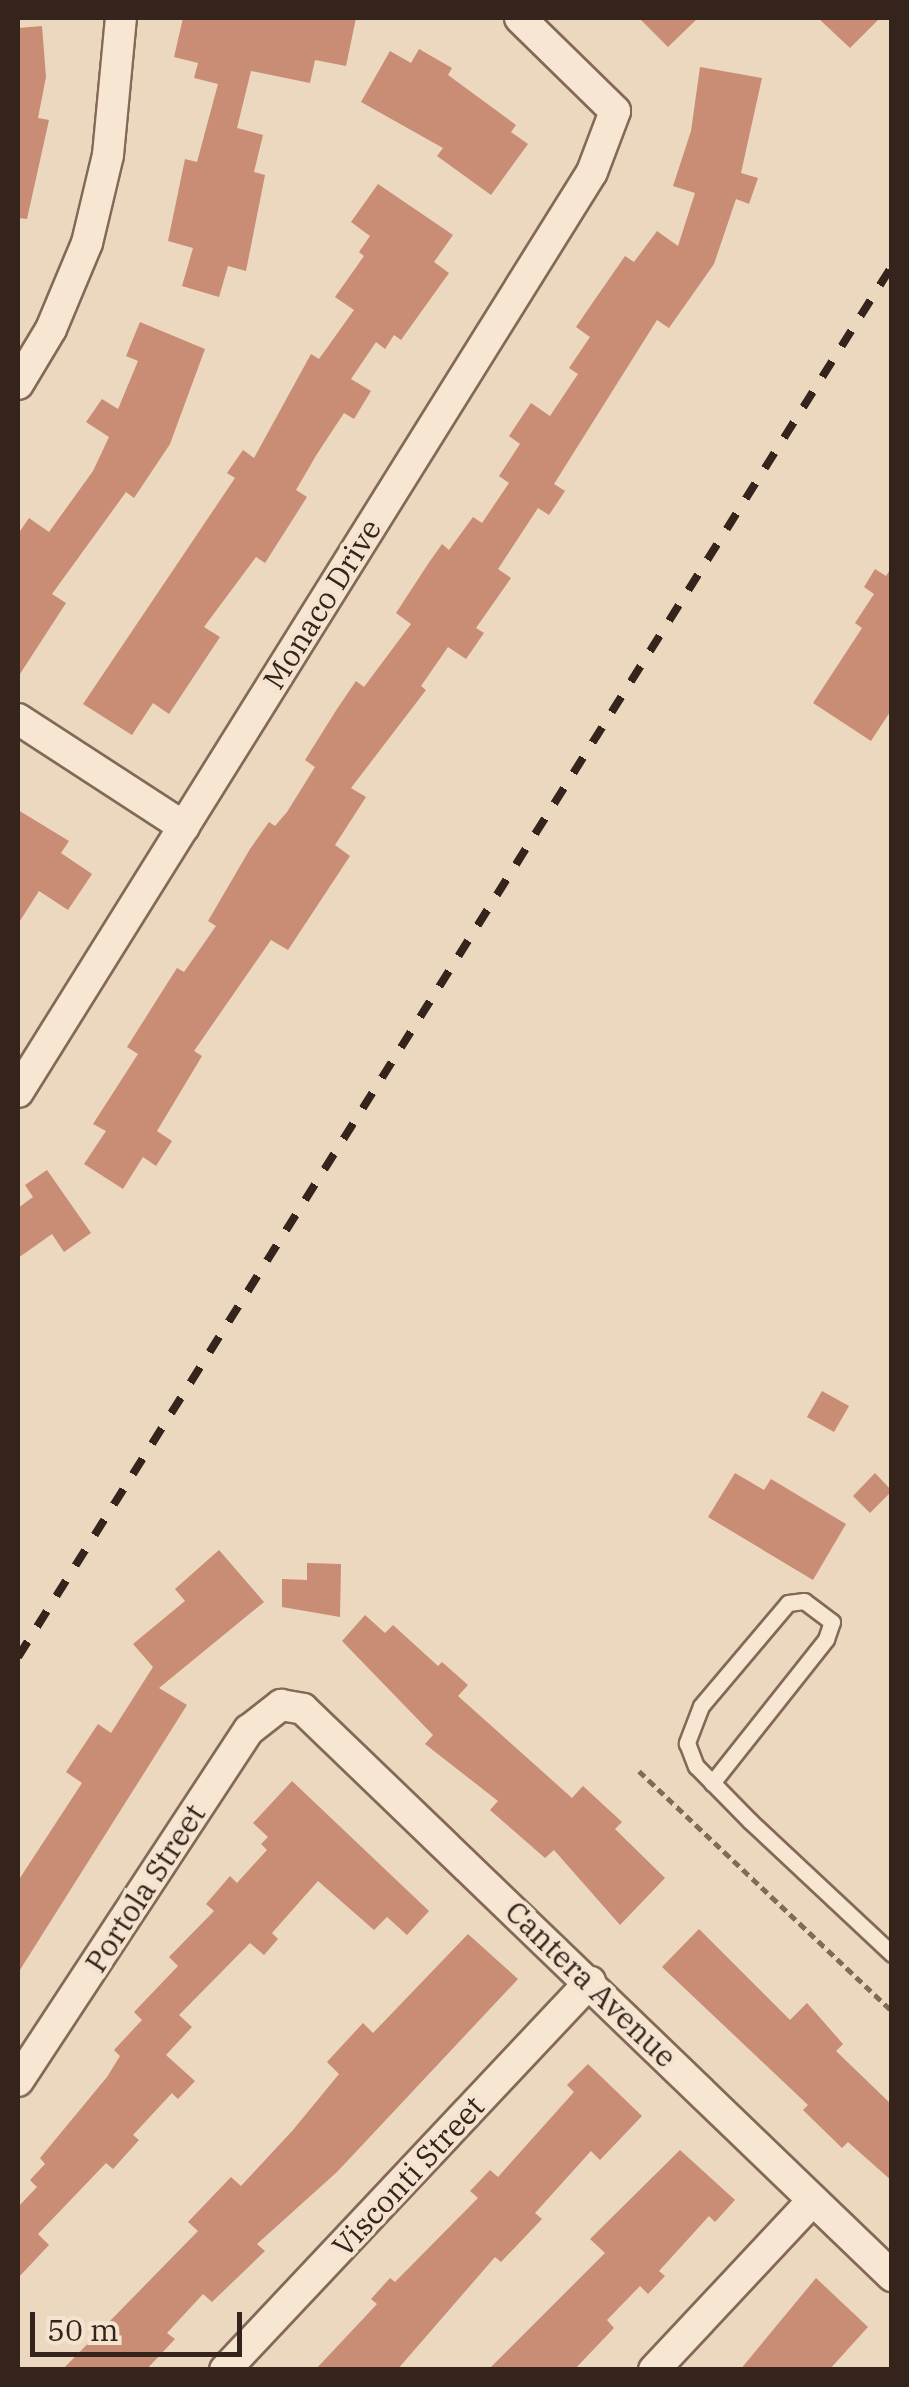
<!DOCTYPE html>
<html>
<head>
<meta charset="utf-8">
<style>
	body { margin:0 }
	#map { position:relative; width:909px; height:2387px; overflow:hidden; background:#ecd8bf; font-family:"IBM Plex Serif",serif }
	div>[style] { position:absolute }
	.building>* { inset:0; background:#c98c75 }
	.path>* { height:5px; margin-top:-2.5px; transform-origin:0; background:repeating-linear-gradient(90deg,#846958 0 8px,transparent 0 13px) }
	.roads { filter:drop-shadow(2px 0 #846958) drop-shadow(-2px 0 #846958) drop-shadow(0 2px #846958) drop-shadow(0 -2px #846958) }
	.lane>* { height:15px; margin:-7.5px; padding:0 7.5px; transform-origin:7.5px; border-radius:7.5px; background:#f7e6d1 }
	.street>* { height:30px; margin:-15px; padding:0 15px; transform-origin:15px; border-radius:15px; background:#f7e6d1 }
	.rail>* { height:8px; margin-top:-4px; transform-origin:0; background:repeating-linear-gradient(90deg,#34241c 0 18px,transparent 0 36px) }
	span { translate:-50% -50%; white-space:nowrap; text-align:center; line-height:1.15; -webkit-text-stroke:8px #f4e3ce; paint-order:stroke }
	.street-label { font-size:30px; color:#34241c }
	.frame { position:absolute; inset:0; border:20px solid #34241c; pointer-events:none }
	.scale { position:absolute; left:30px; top:2312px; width:212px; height:45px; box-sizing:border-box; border:5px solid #34241c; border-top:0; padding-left:12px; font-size:30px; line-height:35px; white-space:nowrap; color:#34241c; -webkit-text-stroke:8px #f4e3ce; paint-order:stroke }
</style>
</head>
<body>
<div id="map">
	<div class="building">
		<div style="clip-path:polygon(183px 18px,356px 18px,346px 66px,315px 60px,310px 83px,251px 71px,237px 128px,263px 135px,254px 172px,265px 175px,246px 271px,228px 266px,219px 297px,182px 286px,193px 248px,168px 241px,185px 159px,197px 162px,218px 84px,194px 78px,198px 63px,174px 57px)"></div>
		<div style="clip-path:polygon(639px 18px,698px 18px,668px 47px)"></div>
		<div style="clip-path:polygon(818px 18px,880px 18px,850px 48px)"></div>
		<div style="clip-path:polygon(42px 26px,46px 77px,38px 118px,49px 120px,27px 219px,18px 218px,18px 28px)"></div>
		<div style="clip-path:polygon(419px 49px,452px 68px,448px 75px,516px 125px,511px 132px,528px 144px,491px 195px,437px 156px,443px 148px,361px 102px,390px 51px,411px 63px)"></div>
		<div style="clip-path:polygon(700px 67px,762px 78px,741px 173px,758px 178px,749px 204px,736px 199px,714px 264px,669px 328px,657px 320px,554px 484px,565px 491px,549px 515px,538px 508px,498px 569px,511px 578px,476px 628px,484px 633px,466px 659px,448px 647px,421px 686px,426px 690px,351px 788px,366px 797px,335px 845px,350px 856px,288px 950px,271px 940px,194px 1051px,202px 1056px,157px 1131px,172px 1141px,156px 1166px,143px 1157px,123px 1189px,84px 1164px,106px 1131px,93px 1124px,138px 1054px,127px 1047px,177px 968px,184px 972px,216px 926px,208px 921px,250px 849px,269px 822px,275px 826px,287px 812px,315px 767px,305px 760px,337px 709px,356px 681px,364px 687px,411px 624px,396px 613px,428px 564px,442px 544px,449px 550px,473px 517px,482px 523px,509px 483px,499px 476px,520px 444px,509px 436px,531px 403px,550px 416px,578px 374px,569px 368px,590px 337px,576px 327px,589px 308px,625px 256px,634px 262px,657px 231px,678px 246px,695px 193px,673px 186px,691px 131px)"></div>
		<div style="clip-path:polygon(378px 184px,453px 235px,434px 262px,449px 273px,401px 340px,394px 335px,385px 349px,376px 342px,351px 379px,371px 391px,354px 419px,344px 413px,317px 454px,296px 490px,307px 497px,265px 563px,256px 557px,204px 627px,220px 637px,169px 714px,153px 703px,132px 735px,83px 704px,235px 478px,227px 473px,243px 450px,254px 458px,311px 354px,319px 359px,354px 310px,335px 297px,364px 256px,359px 252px,370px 236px,351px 222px)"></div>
		<div style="clip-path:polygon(140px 322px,205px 349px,170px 444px,134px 498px,126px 492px,52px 594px,66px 603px,18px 677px,18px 534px,29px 518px,49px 532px,93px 471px,109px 437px,86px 422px,102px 399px,118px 409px,138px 361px,126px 356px)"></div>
		<div style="clip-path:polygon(892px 567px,892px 709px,871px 741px,813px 703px,862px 628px,855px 623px,874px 594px,864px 587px,875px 569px,886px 576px)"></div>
		<div style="clip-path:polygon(18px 810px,69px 841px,61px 853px,92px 874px,68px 910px,39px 891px,18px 924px)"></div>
		<div style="clip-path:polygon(47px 1170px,91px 1233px,64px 1252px,52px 1234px,18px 1258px,18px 1208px,33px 1197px,25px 1185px)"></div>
		<div style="clip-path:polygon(822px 1391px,849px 1406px,834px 1432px,807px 1417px)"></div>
		<div style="clip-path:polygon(735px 1473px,764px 1490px,771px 1479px,846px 1524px,813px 1580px,708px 1517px)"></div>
		<div style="clip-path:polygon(875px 1473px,892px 1491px,870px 1513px,853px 1496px)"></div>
		<div style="clip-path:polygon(219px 1550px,264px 1602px,159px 1688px,187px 1705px,18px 1973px,18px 1881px,82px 1783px,66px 1772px,98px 1724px,111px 1733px,153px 1667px,133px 1644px,185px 1601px,175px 1589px)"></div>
		<div style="clip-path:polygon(307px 1563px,341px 1564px,340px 1617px,282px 1607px,282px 1579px,307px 1580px)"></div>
		<div style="clip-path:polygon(365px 1615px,385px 1633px,393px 1625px,438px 1666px,442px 1662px,468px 1685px,458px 1696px,572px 1798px,583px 1786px,622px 1822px,615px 1829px,665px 1878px,620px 1925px,554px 1850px,545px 1858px,490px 1810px,498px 1801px,425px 1744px,433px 1735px,342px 1641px)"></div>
		<div style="clip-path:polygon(292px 1781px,429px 1911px,407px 1935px,387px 1917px,374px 1930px,318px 1881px,272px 1933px,278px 1939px,264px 1955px,250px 1943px,179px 2015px,192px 2027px,166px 2055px,195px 2081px,178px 2099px,172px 2093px,133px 2135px,139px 2140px,113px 2169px,106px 2163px,38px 2234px,49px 2245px,18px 2278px,18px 2207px,37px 2187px,30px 2180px,45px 2164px,40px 2158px,107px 2077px,120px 2056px,114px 2050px,142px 2020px,134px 2012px,178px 1966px,169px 1957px,214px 1911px,206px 1904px,230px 1876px,237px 1883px,267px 1850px,261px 1844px,268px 1837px,253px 1823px)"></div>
		<div style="clip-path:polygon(699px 1929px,790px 2020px,807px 2003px,843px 2044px,836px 2051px,892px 2105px,892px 2181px,848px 2142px,842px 2148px,803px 2110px,808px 2105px,662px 1967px)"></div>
		<div style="clip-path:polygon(468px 1934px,518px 1979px,337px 2172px,257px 2244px,265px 2251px,212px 2302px,203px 2294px,167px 2333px,175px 2339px,146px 2370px,62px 2370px,198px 2231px,188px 2222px,231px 2177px,241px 2186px,293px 2130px,339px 2074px,327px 2062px,363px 2023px,373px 2033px)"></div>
		<div style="clip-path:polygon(588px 2064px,642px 2116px,600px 2160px,591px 2151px,535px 2213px,542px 2219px,501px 2262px,495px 2257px,397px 2370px,315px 2370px,377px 2304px,371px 2299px,390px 2278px,395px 2282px,478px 2198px,470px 2191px,490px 2170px,498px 2177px,574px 2092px,567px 2085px)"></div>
		<div style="clip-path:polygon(680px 2150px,735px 2200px,715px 2222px,709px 2216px,659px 2271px,665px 2276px,648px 2294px,640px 2286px,607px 2320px,614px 2328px,574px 2370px,488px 2370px,605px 2253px,590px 2239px)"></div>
		<div style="clip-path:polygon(816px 2278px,868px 2327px,829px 2370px,740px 2370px)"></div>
	</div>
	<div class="path">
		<div style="left:639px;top:1771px;width:349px;rotate:43.5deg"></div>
	</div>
	<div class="roads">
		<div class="lane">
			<div style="left:712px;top:1783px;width:184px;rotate:-51.6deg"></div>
			<div style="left:826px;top:1639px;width:18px;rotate:-71deg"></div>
			<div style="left:832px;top:1622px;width:35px;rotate:-143deg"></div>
			<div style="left:804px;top:1601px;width:16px;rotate:173deg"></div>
			<div style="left:788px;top:1603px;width:135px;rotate:130.2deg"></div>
			<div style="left:701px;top:1706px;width:40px;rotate:111deg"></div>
			<div style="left:687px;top:1743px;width:25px;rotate:69deg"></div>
			<div style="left:696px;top:1766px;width:78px;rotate:45.5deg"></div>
			<div style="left:751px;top:1822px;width:193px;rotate:43.1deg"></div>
		</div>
		<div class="street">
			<div style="left:18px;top:384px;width:64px;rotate:-59deg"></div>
			<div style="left:51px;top:329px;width:93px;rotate:-67.3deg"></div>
			<div style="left:87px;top:243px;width:90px;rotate:-76.6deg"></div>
			<div style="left:108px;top:155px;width:138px;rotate:-84.6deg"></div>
			<div style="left:18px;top:719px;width:198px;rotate:33deg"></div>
			<div style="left:18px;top:1092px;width:1084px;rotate:-58.04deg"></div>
			<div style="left:592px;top:172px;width:65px;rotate:-69.3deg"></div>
			<div style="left:615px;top:111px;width:133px;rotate:-135.6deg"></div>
			<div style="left:18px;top:2081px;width:420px;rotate:-56.7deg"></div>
			<div style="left:249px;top:1730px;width:41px;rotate:-38deg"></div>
			<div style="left:281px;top:1705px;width:22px;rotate:10deg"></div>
			<div style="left:303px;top:1709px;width:818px;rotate:43.91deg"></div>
			<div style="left:225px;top:2370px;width:533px;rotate:-46.75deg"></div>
			<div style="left:654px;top:2370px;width:230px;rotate:-46.9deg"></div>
		</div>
	</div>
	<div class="rail">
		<div style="left:18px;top:1657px;width:1643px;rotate:-57.86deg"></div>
	</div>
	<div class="street-label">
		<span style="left:322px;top:604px;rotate:-58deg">Monaco Drive</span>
		<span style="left:145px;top:1888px;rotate:-57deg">Portola Street</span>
		<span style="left:591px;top:1984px;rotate:44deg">Cantera Avenue</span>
		<span style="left:408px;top:2176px;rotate:-47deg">Visconti Street</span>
	</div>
	<div class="frame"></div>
	<div class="scale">50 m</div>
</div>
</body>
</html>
